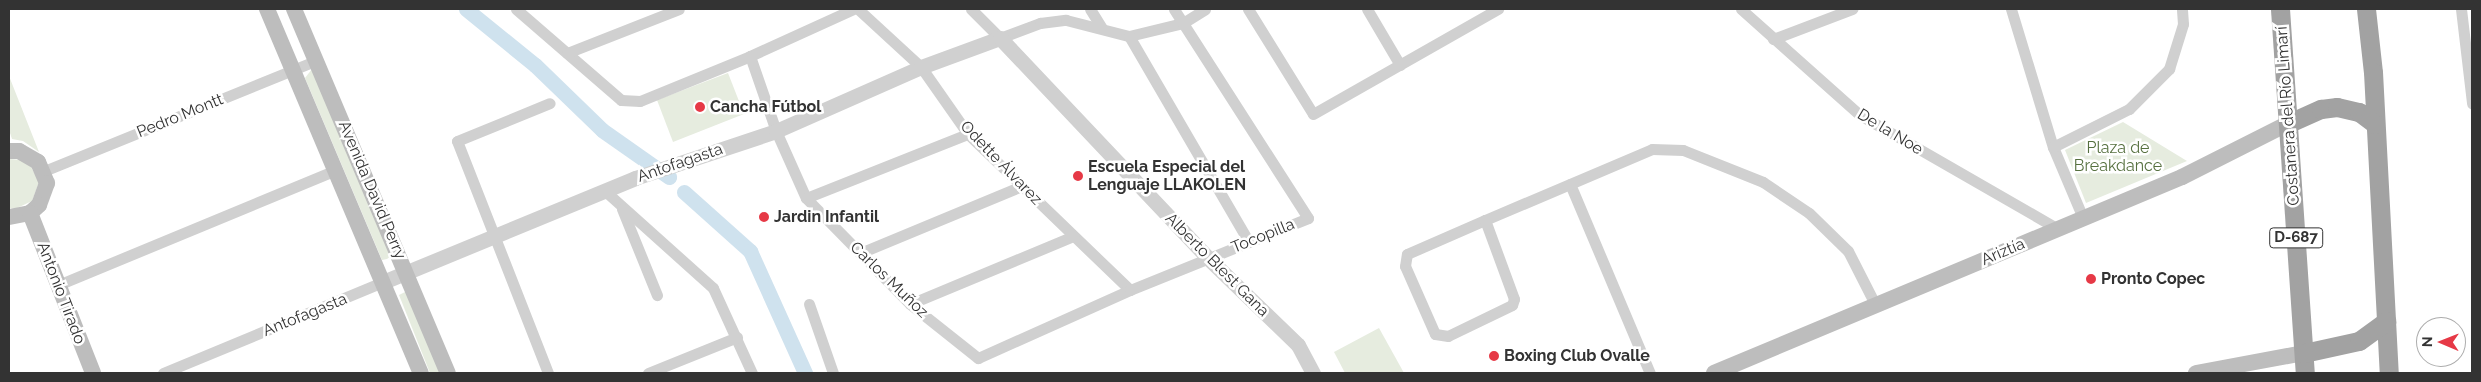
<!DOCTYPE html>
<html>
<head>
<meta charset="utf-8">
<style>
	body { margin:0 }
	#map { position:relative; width:2481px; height:382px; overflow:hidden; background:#fff; font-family:Raleway,sans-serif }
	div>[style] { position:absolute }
	.green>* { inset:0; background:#e6ecdf }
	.canal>* { height:15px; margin:-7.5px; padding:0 7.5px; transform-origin:7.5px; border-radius:7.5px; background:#cfe2ee }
	.minor>* { height:11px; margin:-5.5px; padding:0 5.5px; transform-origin:5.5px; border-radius:5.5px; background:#d0d0d0 }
	.tertiary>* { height:15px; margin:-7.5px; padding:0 7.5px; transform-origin:7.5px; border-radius:7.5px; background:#d0d0d0 }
	.secondary>* { height:16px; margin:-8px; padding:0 8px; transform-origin:8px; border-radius:8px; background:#bdbdbd }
	.trunk>* { height:19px; margin:-9.5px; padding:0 9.5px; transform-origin:9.5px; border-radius:9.5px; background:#a2a2a2 }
	.dots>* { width:14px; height:14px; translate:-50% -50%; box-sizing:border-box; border:2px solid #fff; border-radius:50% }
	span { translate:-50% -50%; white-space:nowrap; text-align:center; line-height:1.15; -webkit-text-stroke:5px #fff; paint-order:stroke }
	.shield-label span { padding:1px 4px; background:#fff; border:1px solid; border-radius:4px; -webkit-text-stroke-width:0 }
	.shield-label { font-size:15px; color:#333; font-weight:700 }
	.poi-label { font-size:16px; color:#333; font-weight:700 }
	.left { translate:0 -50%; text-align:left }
	.street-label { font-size:16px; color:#333 }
	.park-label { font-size:16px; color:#56703f }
	.frame { position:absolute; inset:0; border:10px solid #333; pointer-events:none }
	.north { position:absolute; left:2416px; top:317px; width:50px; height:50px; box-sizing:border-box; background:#fff; border:1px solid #adadad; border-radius:50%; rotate:271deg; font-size:14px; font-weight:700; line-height:20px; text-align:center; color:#333 }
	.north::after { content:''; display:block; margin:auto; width:18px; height:22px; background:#e63946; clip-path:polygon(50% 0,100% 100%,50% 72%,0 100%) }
</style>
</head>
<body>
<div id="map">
	<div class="green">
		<div style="clip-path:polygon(312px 69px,391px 256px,387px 259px,382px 260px,305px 78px)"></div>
		<div style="clip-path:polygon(728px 73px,744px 114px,673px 142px,657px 100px)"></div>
		<div style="clip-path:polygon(9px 76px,39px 152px,23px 141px,12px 139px,9px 130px)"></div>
		<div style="clip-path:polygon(2123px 122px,2187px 161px,2086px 203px,2065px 150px)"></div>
		<div style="clip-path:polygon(9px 159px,22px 160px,30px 165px,39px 182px,32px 201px,15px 209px,9px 208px)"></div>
		<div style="clip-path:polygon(407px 291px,440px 373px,430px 373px,399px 295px)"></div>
		<div style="clip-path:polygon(1379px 328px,1404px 373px,1345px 373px,1334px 352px)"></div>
	</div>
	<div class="canal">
		<div style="left:466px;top:9px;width:89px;rotate:39.1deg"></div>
		<div style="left:535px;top:65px;width:93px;rotate:44.1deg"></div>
		<div style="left:602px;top:130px;width:82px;rotate:35deg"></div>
		<div style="left:684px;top:192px;width:89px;rotate:41.8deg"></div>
		<div style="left:750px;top:251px;width:134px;rotate:65.7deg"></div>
	</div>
	<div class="minor">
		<div style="left:516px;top:9px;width:139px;rotate:40.9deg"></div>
		<div style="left:621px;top:100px;width:19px;rotate:3deg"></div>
		<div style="left:640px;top:101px;width:119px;rotate:-22.2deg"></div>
		<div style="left:750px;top:56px;width:113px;rotate:-24.5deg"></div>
		<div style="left:858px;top:9px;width:86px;rotate:42.6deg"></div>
		<div style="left:921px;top:67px;width:82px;rotate:55deg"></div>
		<div style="left:968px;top:134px;width:225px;rotate:43.9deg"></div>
		<div style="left:971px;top:9px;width:41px;rotate:45deg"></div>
		<div style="left:1000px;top:38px;width:43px;rotate:-20.6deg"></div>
		<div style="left:1040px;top:23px;width:26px;rotate:-7deg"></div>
		<div style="left:1066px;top:20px;width:65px;rotate:14.3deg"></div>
		<div style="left:1129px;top:36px;width:56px;rotate:-13.5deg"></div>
		<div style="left:1183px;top:23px;width:26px;rotate:-32deg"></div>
		<div style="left:1090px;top:9px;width:22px;rotate:58deg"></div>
		<div style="left:1248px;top:9px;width:123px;rotate:58.2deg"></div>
		<div style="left:1313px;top:114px;width:213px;rotate:-29.6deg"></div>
		<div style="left:1367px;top:9px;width:65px;rotate:59.5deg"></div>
		<div style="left:1741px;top:9px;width:159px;rotate:41.7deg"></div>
		<div style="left:1860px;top:115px;width:228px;rotate:29.9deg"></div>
		<div style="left:2011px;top:9px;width:144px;rotate:73.1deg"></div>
		<div style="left:2053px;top:147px;width:77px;rotate:67.1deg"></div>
		<div style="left:2461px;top:9px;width:95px;rotate:83.3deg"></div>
		<div style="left:1129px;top:36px;width:238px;rotate:59.8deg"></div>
		<div style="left:1773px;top:39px;width:85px;rotate:-20.8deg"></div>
		<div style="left:567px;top:53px;width:120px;rotate:-21.4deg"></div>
		<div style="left:750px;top:56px;width:79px;rotate:70.9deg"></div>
		<div style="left:776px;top:131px;width:73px;rotate:65.9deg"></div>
		<div style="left:806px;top:198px;width:148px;rotate:45.5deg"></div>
		<div style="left:910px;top:304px;width:87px;rotate:38.5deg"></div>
		<div style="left:978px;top:358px;width:167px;rotate:-24.1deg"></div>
		<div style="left:1130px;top:290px;width:192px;rotate:-22deg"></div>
		<div style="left:1308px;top:218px;width:248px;rotate:-122.7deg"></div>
		<div style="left:2053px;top:147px;width:85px;rotate:-26.6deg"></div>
		<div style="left:2129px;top:109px;width:57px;rotate:-45deg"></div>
		<div style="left:2169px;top:69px;width:47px;rotate:-72.7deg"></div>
		<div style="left:2183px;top:24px;width:15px;rotate:-94deg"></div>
		<div style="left:44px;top:171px;width:295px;rotate:-22.1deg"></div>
		<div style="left:1570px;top:184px;width:205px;rotate:67.1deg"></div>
		<div style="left:605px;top:191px;width:145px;rotate:41.9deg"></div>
		<div style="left:713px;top:288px;width:94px;rotate:65.4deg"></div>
		<div style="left:806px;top:198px;width:174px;rotate:-21.6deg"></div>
		<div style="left:622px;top:209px;width:93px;rotate:67.9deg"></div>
		<div style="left:1485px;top:220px;width:84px;rotate:69.8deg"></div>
		<div style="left:1514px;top:299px;width:6px;rotate:108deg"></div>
		<div style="left:1512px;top:305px;width:71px;rotate:154.2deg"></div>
		<div style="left:1448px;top:336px;width:13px;rotate:-171deg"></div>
		<div style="left:1435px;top:334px;width:74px;rotate:-113.8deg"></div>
		<div style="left:1405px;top:266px;width:12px;rotate:-81deg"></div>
		<div style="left:1407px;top:254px;width:85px;rotate:-23.6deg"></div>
		<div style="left:1485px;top:220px;width:181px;rotate:-23deg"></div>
		<div style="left:1652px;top:149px;width:31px;rotate:2deg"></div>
		<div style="left:1683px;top:150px;width:86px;rotate:21.8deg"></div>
		<div style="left:1763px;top:182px;width:55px;rotate:34deg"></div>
		<div style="left:1809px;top:213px;width:54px;rotate:44.3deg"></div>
		<div style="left:1848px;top:251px;width:62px;rotate:63deg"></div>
		<div style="left:860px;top:253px;width:175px;rotate:-22.5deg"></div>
		<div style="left:58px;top:285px;width:301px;rotate:-22.5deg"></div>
		<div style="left:809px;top:304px;width:73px;rotate:70.8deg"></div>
		<div style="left:910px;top:304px;width:177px;rotate:-22.6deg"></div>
		<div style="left:163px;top:373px;width:238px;rotate:-22.5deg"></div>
		<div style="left:548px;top:373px;width:249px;rotate:-111.4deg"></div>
		<div style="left:457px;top:141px;width:100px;rotate:-22.2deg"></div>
		<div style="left:648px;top:373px;width:96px;rotate:-22deg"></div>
	</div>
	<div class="tertiary">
		<div style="left:383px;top:282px;width:273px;rotate:-22.4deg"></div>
		<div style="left:635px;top:178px;width:149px;rotate:-18.4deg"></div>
		<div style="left:776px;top:131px;width:158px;rotate:-23.8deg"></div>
		<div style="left:921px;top:67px;width:84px;rotate:-20.2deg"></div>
		<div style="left:1000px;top:38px;width:303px;rotate:46.6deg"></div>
		<div style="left:1208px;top:258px;width:125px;rotate:44deg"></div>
		<div style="left:1298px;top:345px;width:32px;rotate:62deg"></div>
	</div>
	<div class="secondary">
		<div style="left:267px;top:9px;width:395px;rotate:67.1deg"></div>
		<div style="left:294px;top:9px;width:395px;rotate:67.1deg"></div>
		<div style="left:9px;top:151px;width:10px"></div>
		<div style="left:19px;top:151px;width:22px;rotate:30deg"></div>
		<div style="left:38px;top:162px;width:23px;rotate:67deg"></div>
		<div style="left:47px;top:183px;width:23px;rotate:110deg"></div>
		<div style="left:39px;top:205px;width:12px;rotate:138deg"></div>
		<div style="left:30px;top:213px;width:21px;rotate:169deg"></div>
		<div style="left:30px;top:213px;width:172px;rotate:68.5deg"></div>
		<div style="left:1714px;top:373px;width:507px;rotate:-22.72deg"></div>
		<div style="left:2182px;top:177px;width:120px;rotate:-26.8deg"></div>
		<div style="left:2196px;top:373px;width:110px;rotate:-10.5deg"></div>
	</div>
	<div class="trunk">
		<div style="left:2280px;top:9px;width:365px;rotate:86.1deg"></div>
		<div style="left:2366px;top:9px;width:63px;rotate:83.7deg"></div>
		<div style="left:2373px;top:72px;width:301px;rotate:87deg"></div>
		<div style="left:2289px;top:123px;width:35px;rotate:-24deg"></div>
		<div style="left:2321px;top:109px;width:16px;rotate:-7deg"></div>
		<div style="left:2337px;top:107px;width:23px;rotate:13deg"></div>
		<div style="left:2359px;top:112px;width:20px;rotate:37deg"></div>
		<div style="left:2304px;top:353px;width:56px;rotate:-12.3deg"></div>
		<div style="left:2359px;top:341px;width:34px;rotate:-36deg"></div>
	</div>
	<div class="dots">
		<div style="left:700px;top:107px;background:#e63946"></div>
		<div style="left:1078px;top:176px;background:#e63946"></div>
		<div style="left:764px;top:217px;background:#e63946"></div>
		<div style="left:2091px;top:279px;background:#e63946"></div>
		<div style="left:1494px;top:356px;background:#e63946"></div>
	</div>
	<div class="shield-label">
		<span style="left:2296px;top:238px">D-687</span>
	</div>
	<div class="poi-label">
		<span class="left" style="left:710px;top:107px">Cancha Fútbol</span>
		<span class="left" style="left:1088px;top:176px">Escuela Especial del<br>Lenguaje LLAKOLEN</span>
		<span class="left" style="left:774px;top:217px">Jardin Infantil</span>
		<span class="left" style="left:2101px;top:279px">Pronto Copec</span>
		<span class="left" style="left:1504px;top:356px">Boxing Club Ovalle</span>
	</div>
	<div class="street-label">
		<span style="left:180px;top:116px;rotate:-22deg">Pedro Montt</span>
		<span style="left:2288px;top:116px;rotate:-94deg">Costanera del Río Limarí</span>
		<span style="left:1890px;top:132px;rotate:31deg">De la Noe</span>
		<span style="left:680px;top:163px;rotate:-19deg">Antofagasta</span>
		<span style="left:1001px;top:163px;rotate:46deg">Odette Álvarez</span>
		<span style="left:372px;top:190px;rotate:67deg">Avenida David Perry</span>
		<span style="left:1263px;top:236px;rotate:-22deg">Tocopilla</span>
		<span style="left:2003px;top:252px;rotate:-23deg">Ariztía</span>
		<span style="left:1217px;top:265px;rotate:45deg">Alberto Blest Gana</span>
		<span style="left:889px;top:280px;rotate:44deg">Carlos Muñoz</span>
		<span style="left:61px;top:293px;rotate:69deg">Antonio Tirado</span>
		<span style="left:305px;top:315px;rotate:-22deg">Antofagasta</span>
	</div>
	<div class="park-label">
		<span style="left:2118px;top:157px">Plaza de<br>Breakdance</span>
	</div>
	<div class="frame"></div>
	<div class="north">N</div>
</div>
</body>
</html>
